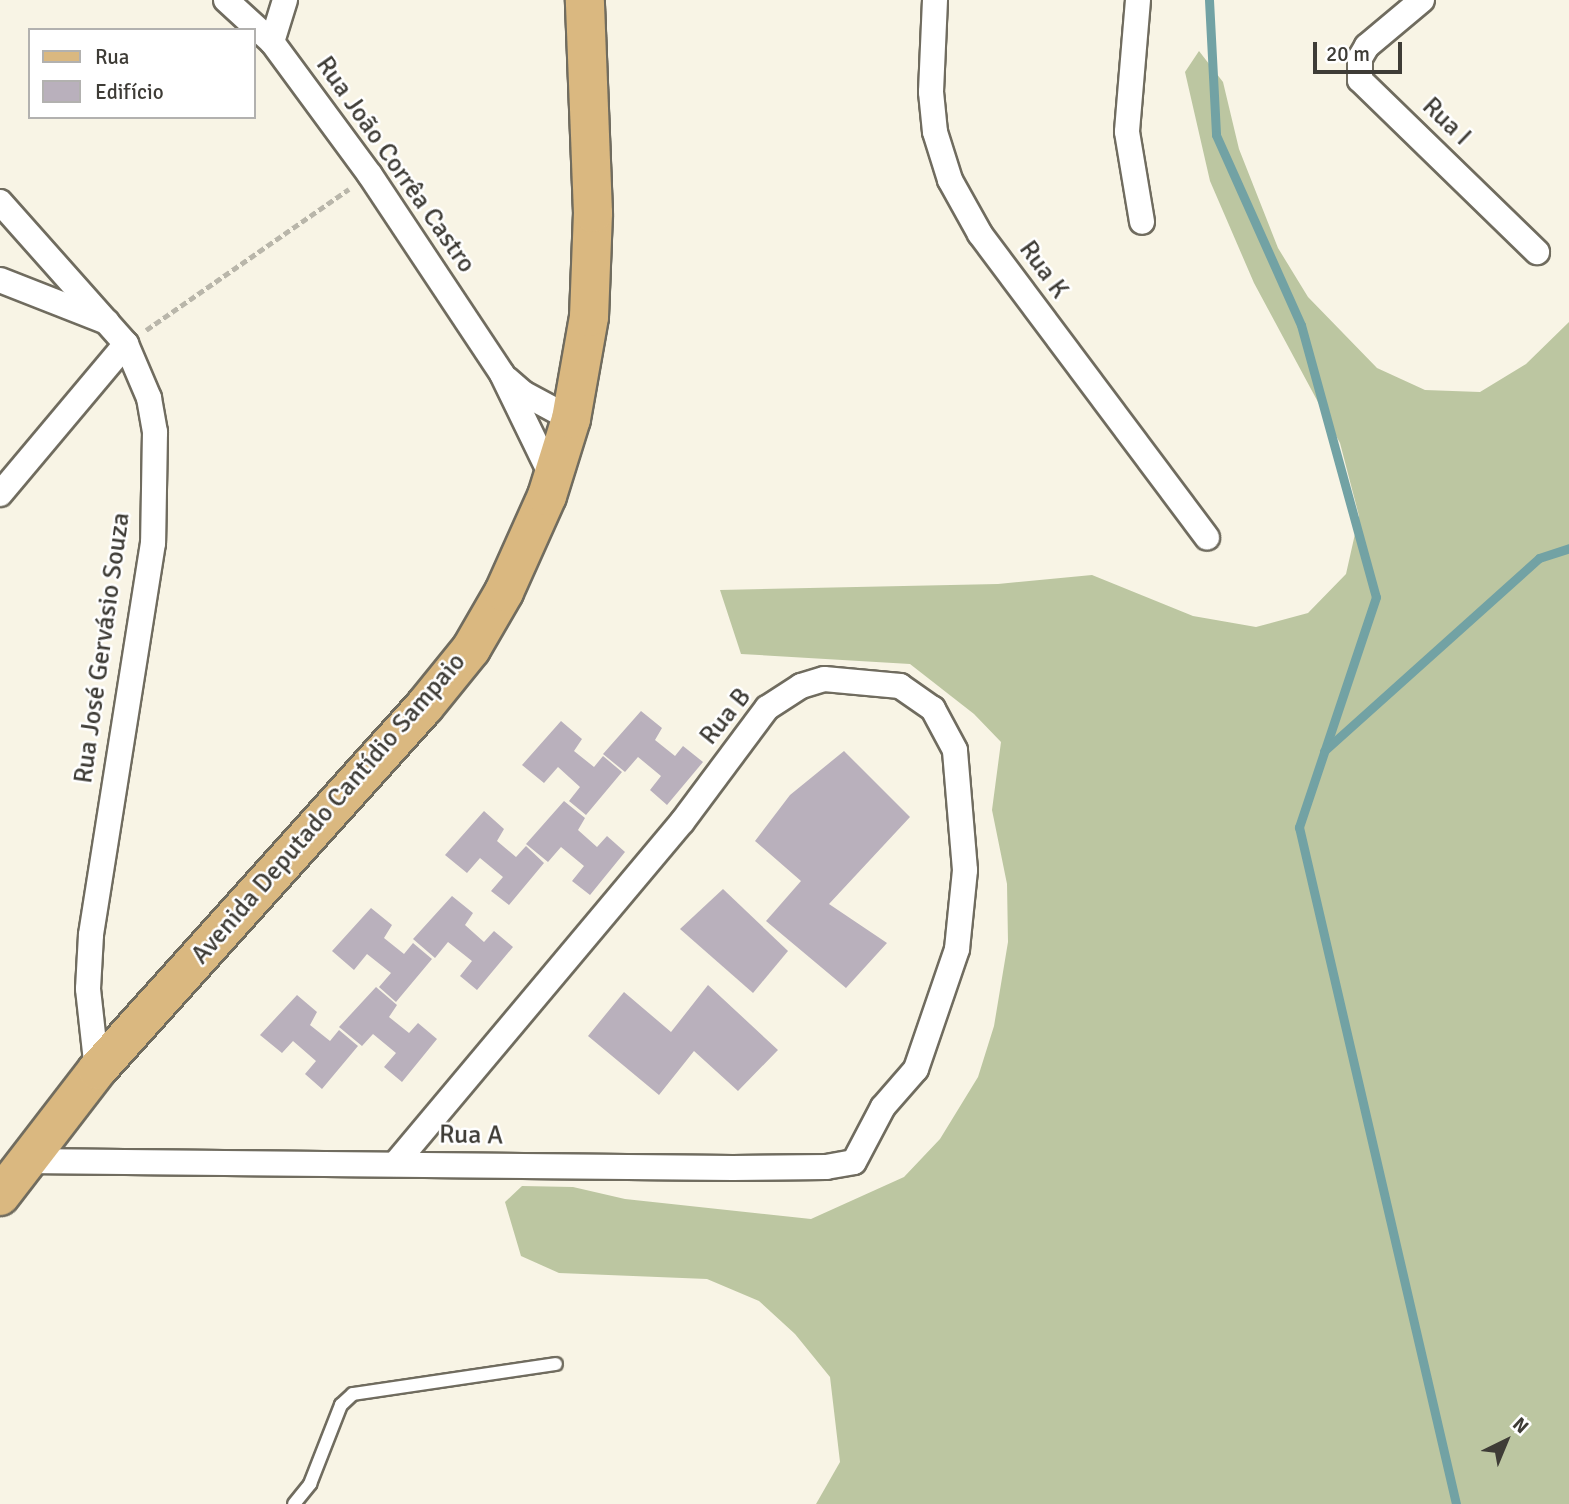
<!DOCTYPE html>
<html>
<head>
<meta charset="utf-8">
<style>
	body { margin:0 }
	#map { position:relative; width:1569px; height:1504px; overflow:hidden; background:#f8f4e5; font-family:Signika,sans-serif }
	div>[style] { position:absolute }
	.forest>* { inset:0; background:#bcc6a1 }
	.stream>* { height:9px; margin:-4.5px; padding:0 4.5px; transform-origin:4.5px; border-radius:4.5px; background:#72a2a4 }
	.building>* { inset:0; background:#b9b0bc }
	.path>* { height:4.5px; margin-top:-2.25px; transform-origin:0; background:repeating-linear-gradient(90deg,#b9b6aa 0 7px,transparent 0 10.5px) }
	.roads { filter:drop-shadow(2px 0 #706c5f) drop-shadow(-2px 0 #706c5f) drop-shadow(0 2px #706c5f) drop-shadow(0 -2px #706c5f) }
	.lane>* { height:12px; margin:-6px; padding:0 6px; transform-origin:6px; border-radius:6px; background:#fff }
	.street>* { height:24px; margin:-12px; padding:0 12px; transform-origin:12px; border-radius:12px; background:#fff }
	.primary>* { height:38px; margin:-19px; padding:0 19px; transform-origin:19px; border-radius:19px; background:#dab880 }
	span { translate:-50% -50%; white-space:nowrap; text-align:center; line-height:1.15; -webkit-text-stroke:5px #fff; paint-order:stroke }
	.street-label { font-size:26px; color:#3e3c36 }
	.legend { position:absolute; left:28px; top:28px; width:228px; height:91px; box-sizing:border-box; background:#fff; border:2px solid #b2b1af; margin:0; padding:9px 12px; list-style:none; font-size:21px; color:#3e3c36 }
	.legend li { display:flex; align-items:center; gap:14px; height:35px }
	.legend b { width:35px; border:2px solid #b2b1af }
	.north { position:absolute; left:1471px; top:1406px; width:70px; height:70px; -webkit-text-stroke:5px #fff; paint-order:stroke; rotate:43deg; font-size:19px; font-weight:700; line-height:28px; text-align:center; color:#3e3c36 }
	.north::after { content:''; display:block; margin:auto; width:24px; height:32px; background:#3e3c36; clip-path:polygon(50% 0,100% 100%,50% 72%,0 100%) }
	.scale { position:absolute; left:1313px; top:42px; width:89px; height:32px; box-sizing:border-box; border:4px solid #3e3c36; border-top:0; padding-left:9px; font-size:21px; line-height:24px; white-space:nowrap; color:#3e3c36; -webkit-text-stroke:5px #fff; paint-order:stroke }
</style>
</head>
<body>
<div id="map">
	<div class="forest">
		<div style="clip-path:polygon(1199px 51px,1223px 82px,1239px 149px,1278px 248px,1308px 297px,1377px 368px,1425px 390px,1480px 392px,1526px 364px,1569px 322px,1569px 1504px,816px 1504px,840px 1462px,830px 1377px,795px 1334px,759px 1301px,707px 1279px,559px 1273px,521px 1256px,505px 1202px,522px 1186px,573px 1187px,625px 1199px,811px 1219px,904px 1177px,940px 1139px,978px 1077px,994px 1026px,1008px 942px,1007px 884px,992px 810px,1001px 742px,974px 714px,910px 664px,741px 654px,720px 590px,998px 584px,1092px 575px,1193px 616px,1256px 627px,1308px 613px,1346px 574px,1359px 516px,1340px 443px,1254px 283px,1210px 181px,1185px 72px)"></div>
	</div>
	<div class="stream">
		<div style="left:1209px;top:0;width:135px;rotate:87deg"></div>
		<div style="left:1216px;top:135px;width:208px;rotate:65.9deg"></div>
		<div style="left:1301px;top:325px;width:282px;rotate:74.6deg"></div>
		<div style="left:1376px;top:597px;width:243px;rotate:108.5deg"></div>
		<div style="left:1299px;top:827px;width:695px;rotate:76.94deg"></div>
		<div style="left:1324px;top:751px;width:289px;rotate:-41.9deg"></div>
		<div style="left:1539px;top:558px;width:32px;rotate:-18deg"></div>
	</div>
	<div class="building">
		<div style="clip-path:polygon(641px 711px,662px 728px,655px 740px,675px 756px,683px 746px,703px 762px,667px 805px,650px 790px,661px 776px,638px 757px,625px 772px,603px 754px)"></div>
		<div style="clip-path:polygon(561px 721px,582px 739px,574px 751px,594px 767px,603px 756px,622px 772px,586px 815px,569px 801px,580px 787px,558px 767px,544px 783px,522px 765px)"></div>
		<div style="clip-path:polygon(844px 751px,910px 817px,829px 904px,887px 943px,846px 988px,766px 921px,801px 881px,755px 841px,790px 795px)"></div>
		<div style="clip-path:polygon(564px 801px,585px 818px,578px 830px,597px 847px,607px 836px,625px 852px,590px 895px,572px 881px,584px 866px,561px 847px,548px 862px,526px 844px)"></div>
		<div style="clip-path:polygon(484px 811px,504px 829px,497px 841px,516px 857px,526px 846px,544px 863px,509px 905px,491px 891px,503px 877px,480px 858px,467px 873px,445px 855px)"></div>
		<div style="clip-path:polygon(723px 889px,788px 951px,753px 993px,680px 929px)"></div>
		<div style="clip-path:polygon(452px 896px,473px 913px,465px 925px,484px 942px,494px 931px,513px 947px,477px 990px,460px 976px,472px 961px,448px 942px,435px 958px,413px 939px)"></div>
		<div style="clip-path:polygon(371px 908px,392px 925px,384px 938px,404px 954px,413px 943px,432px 959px,396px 1002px,379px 987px,391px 973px,367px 954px,354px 970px,332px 951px)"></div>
		<div style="clip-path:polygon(708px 985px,778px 1050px,738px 1091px,694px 1051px,659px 1095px,588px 1036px,624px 992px,671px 1032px)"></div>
		<div style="clip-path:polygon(376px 987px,397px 1005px,389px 1017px,409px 1033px,418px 1023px,437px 1039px,402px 1082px,384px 1067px,396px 1053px,373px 1034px,362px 1046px,339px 1027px)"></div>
		<div style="clip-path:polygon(297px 995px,317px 1012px,310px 1025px,330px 1041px,339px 1030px,358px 1046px,322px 1089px,305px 1074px,316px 1061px,293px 1041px,282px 1053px,260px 1035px)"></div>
	</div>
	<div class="path">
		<div style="left:146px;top:330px;width:247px;rotate:-34.8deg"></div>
	</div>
	<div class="roads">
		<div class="lane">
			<div style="left:294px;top:1504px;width:26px;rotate:-51deg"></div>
			<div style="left:310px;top:1484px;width:85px;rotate:-68.6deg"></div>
			<div style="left:341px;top:1405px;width:16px;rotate:-43deg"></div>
			<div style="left:353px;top:1394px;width:205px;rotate:-8.4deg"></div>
		</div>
		<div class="street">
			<div style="left:226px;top:0;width:62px;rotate:42.4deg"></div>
			<div style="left:272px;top:42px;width:165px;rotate:53.6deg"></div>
			<div style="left:370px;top:175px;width:239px;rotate:56.4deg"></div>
			<div style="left:502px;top:374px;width:114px;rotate:64.1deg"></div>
			<div style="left:935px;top:0;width:92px;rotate:92.5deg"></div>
			<div style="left:931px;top:92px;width:40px;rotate:84.3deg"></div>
			<div style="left:935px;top:132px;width:50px;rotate:72.6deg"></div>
			<div style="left:950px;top:180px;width:62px;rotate:60.9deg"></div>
			<div style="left:980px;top:234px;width:379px;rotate:53.2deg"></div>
			<div style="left:1138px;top:0;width:132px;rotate:94.8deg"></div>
			<div style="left:1127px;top:132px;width:91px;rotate:80.5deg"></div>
			<div style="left:1422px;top:0;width:72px;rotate:140.1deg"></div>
			<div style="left:1367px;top:46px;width:14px;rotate:120deg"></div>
			<div style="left:1360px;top:58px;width:22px;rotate:90deg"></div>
			<div style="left:1360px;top:80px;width:247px;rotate:44.2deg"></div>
			<div style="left:272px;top:42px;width:44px;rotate:-72.8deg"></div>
			<div style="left:0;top:202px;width:190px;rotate:48.4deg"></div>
			<div style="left:126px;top:344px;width:59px;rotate:66.9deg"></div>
			<div style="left:149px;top:398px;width:35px;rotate:80deg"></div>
			<div style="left:155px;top:432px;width:111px;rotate:91deg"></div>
			<div style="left:153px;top:543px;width:397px;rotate:99deg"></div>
			<div style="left:91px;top:935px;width:54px;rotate:93.2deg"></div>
			<div style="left:88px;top:989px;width:81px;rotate:83.7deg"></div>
			<div style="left:0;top:280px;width:115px;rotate:21.4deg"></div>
			<div style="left:507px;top:379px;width:21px;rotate:41deg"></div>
			<div style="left:523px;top:393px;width:55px;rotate:28.4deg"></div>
			<div style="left:0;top:494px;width:196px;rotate:-50deg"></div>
			<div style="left:25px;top:1161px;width:708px;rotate:0.57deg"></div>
			<div style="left:733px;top:1168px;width:93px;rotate:-0.6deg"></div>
			<div style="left:826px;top:1167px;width:28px;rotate:-10deg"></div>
			<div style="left:854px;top:1162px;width:62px;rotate:-62.2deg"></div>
			<div style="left:883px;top:1107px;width:50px;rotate:-49deg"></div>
			<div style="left:916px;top:1069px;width:127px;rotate:-71.1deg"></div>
			<div style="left:957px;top:949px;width:79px;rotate:-84.2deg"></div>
			<div style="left:965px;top:870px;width:120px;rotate:-94.8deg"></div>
			<div style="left:955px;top:750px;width:47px;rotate:-118.2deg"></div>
			<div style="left:933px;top:709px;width:40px;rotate:-145.1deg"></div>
			<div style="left:900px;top:686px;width:76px;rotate:-174.7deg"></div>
			<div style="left:824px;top:679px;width:24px;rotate:163deg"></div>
			<div style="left:801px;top:686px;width:40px;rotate:147.1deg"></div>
			<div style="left:767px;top:708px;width:142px;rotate:126.7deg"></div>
			<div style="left:682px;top:822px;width:446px;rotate:130deg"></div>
		</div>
		<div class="primary">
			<div style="left:0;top:1196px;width:159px;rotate:-52.4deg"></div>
			<div style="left:97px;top:1070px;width:489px;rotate:-48deg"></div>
			<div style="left:424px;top:707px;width:75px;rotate:-51deg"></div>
			<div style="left:471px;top:649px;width:66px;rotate:-59.9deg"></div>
			<div style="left:504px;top:592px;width:105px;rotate:-65.9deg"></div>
			<div style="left:547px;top:496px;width:81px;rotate:-72.7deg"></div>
			<div style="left:571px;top:419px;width:104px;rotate:-80deg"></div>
			<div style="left:589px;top:317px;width:104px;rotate:-87.8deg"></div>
			<div style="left:593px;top:213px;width:213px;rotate:-92.2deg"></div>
		</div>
	</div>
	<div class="street-label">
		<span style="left:1446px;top:122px;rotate:44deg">Rua I</span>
		<span style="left:395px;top:165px;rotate:55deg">Rua João Corrêa Castro</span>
		<span style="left:1043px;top:270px;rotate:54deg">Rua K</span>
		<span style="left:103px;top:648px;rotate:-82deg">Rua José Gervásio Souza</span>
		<span style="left:726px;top:717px;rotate:-51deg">Rua B</span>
		<span style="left:329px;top:809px;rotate:-49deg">Avenida Deputado Cantídio Sampaio</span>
		<span style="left:471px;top:1136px;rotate:1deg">Rua A</span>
	</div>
	<ul class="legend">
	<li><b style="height:9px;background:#dab880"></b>Rua</li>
	<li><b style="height:19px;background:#b9b0bc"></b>Edifício</li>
	</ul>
	<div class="north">N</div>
	<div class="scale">20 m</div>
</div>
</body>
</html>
